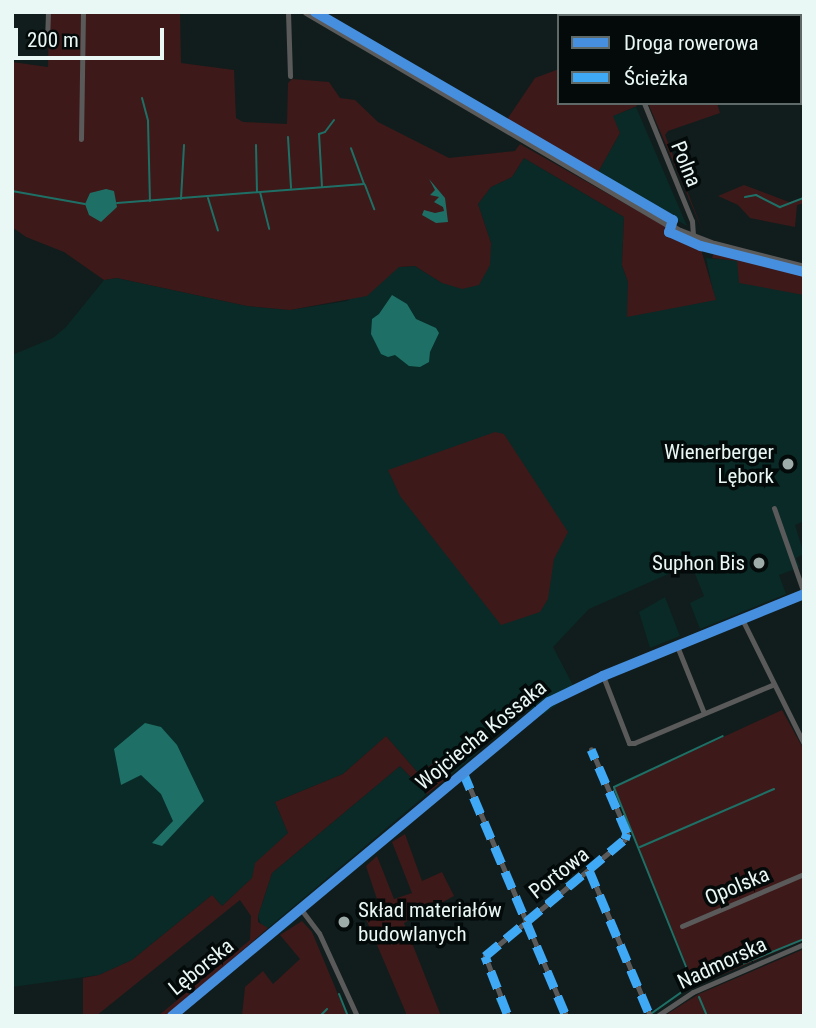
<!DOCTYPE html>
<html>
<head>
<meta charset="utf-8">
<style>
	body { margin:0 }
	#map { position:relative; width:816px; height:1028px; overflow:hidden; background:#111d1c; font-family:"Roboto Condensed",sans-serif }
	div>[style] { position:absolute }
	.built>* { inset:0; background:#092a26 }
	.green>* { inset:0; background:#3d1919 }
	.water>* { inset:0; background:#1e7066 }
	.stream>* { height:2px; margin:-1px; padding:0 1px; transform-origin:1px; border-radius:1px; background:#1e7066 }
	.minor>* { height:5px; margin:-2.5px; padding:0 2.5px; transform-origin:2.5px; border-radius:2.5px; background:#5b5a5a }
	.tertiary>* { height:7px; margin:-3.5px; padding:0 3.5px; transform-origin:3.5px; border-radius:3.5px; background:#5b5a5a }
	.secondary>* { height:8px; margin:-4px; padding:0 4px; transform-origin:4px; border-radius:4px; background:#515353 }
	.quiet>* { height:9px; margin-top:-4.5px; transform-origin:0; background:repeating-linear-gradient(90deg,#3fa9f5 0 18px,transparent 0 27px) }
	.cycleway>* { height:10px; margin:-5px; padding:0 5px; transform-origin:5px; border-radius:5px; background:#468fdf }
	.dots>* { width:19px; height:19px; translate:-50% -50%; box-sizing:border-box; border:4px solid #030a09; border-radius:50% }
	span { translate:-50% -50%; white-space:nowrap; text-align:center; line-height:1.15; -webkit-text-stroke:7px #030a09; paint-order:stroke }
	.street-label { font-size:21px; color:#e9f7f5 }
	.poi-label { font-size:21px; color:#e9f7f5 }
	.right { translate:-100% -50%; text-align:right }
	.left { translate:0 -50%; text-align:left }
	.frame { position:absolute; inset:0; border:14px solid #e9f7f5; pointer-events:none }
	.legend { position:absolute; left:557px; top:14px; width:245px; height:91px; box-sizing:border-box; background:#030a09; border:2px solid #5f6967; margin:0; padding:9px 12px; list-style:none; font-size:21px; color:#e9f7f5 }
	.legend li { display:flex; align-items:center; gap:14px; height:35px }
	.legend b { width:35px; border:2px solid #5f6967 }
	.scale { position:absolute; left:14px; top:28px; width:150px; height:32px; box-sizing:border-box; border:4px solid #e9f7f5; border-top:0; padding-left:9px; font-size:21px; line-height:24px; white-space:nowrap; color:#e9f7f5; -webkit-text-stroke:5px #030a09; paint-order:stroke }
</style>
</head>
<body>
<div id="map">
	<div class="built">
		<div style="clip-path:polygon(636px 107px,687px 226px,597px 174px,620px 133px,612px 116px)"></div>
		<div style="clip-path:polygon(524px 158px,624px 217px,622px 265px,628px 282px,715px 300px,706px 258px,737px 260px,804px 295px,804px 521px,795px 525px,804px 554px,796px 558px,800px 567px,779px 575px,786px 594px,700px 629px,690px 603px,704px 596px,691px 564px,589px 609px,553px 647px,576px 691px,544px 714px,526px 710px,451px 775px,437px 760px,419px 774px,386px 736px,343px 774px,275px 802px,288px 833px,256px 863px,252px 878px,222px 906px,212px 895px,132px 960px,99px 975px,12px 987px,12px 355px,53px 338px,66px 327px,104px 280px,117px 278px,247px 306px,290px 310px,347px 301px,399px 267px,415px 266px,442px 283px,491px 243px,478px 204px,491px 187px,512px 177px)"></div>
		<div style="clip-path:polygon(665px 597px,680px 636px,650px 648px,639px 612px)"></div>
		<div style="clip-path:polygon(400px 766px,427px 794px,268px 928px,262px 927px,258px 916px,272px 873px)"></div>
	</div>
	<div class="green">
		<div style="clip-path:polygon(49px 12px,180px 12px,181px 63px,234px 70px,236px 118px,243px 122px,287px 124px,288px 83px,292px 79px,329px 82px,340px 98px,355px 100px,378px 122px,449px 158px,515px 151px,520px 144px,700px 246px,716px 300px,627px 317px,628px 282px,622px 265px,624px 217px,524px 158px,512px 177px,491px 187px,478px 204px,491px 243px,490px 265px,479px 285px,462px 289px,442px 283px,415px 266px,399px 267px,367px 296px,290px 310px,247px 306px,117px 278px,104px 280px,64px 252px,26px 237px,12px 227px,12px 62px,48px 67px)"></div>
		<div style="clip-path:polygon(772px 12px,803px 12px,804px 95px,800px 88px,800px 16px,774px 16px)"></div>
		<div style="clip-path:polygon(372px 45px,506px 121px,535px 78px,559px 69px,559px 103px,636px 103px,637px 106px,613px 116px,620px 133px,597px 174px,684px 227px)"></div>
		<div style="clip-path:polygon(648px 103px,717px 103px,720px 113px,668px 131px,665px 135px,704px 234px)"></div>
		<div style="clip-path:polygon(744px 185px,789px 202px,804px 197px,804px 203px,797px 205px,795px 227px,750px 218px,738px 205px,718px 196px)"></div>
		<div style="clip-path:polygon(715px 249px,804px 270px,804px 295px,739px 283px,737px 261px,712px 258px)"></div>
		<div style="clip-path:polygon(495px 432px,504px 434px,568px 532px,554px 559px,548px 599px,540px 612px,501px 625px,400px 496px,388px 470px)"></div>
		<div style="clip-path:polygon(782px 710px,804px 750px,804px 940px,695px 986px,614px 787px)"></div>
		<div style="clip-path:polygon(386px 736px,419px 774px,437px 760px,451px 775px,427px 794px,400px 766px,272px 873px,258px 916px,258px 922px,268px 928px,168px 1016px,158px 1016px,250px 940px,251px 916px,240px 900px,96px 1016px,83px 1016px,83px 978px,99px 975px,132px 960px,212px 895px,222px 906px,252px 878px,255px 863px,288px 833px,275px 802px,343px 774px)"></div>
		<div style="clip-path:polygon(405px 834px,422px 881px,442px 872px,454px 896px,404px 923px,441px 1016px,404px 1016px,406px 1013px,366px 919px,380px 908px,366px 866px,377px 856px,394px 899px,412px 893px,392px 842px)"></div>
		<div style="clip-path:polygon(302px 921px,312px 932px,347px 1016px,242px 1016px,245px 987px,263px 971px,273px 984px,300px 959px,280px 935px)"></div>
		<div style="clip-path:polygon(804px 949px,804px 1016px,664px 1016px,699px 994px)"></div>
	</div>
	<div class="water">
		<div style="clip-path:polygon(429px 179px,445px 198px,448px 222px,436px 223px,422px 215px,424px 210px,435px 213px,444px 211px,443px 207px,434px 202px,439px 197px,430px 195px,435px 190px)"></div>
		<div style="clip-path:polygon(106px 189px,114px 191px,117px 207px,101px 222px,89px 215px,85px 204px,90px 193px)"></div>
		<div style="clip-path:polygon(392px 295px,407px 304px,416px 319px,436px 328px,439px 333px,430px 352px,429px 362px,420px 367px,409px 366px,395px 355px,388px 357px,381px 354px,371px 334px,372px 319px,379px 314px)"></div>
		<div style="clip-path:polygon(145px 723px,161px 727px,177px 745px,204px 801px,162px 846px,152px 843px,173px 821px,161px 794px,141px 775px,121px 785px,114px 749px)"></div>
	</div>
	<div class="stream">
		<div style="left:777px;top:12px;width:4px;rotate:76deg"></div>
		<div style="left:800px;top:77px;width:10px;rotate:66deg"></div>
		<div style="left:142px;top:98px;width:24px;rotate:75deg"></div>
		<div style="left:148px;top:121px;width:80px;rotate:88.6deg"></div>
		<div style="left:288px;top:137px;width:51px;rotate:86.6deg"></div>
		<div style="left:256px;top:145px;width:47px;rotate:88.8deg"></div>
		<div style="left:365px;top:185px;width:26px;rotate:69deg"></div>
		<div style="left:322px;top:187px;width:53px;rotate:-93.2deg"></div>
		<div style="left:319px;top:134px;width:6px;rotate:-18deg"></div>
		<div style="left:325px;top:132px;width:15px;rotate:-53deg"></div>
		<div style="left:12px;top:191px;width:74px;rotate:10.1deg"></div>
		<div style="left:260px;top:192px;width:38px;rotate:76deg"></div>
		<div style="left:745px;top:197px;width:11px;rotate:-10deg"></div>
		<div style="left:756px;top:195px;width:27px;rotate:27deg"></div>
		<div style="left:780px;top:207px;width:26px;rotate:-21deg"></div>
		<div style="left:208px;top:198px;width:34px;rotate:73deg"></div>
		<div style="left:181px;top:199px;width:54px;rotate:-86.8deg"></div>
		<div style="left:117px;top:203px;width:248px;rotate:-4.4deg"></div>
		<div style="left:364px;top:184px;width:38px;rotate:-110deg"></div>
		<div style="left:640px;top:847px;width:146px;rotate:-23.4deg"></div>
		<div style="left:693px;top:984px;width:212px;rotate:-111.9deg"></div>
		<div style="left:614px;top:787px;width:120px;rotate:-25.1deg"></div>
		<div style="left:339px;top:994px;width:24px;rotate:68deg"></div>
		<div style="left:699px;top:997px;width:21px;rotate:67deg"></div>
		<div style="left:497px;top:999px;width:19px;rotate:65deg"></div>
		<div style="left:652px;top:1013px;width:50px;rotate:-35.3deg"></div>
		<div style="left:693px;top:984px;width:120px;rotate:-22.1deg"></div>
		<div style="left:320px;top:1016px;width:10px;rotate:-45deg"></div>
	</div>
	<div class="minor">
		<div style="left:288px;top:12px;width:64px;rotate:88.2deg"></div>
		<div style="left:607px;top:12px;width:4px;rotate:63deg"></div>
		<div style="left:47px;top:41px;width:29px;rotate:-88deg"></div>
		<div style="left:644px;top:103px;width:127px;rotate:67.9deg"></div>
		<div style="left:692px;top:221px;width:16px;rotate:86deg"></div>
		<div style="left:81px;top:139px;width:127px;rotate:-89.1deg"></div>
		<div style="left:774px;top:508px;width:90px;rotate:70.6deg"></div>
		<div style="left:742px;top:619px;width:140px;rotate:63.6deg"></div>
		<div style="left:677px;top:646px;width:72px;rotate:68.1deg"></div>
		<div style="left:603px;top:676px;width:72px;rotate:68.8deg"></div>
		<div style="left:629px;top:743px;width:5px"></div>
		<div style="left:634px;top:743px;width:150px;rotate:-22.8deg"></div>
		<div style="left:463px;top:772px;width:265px;rotate:67.1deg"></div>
		<div style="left:589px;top:870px;width:158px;rotate:67.3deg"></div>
		<div style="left:300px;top:908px;width:31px;rotate:53deg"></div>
		<div style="left:319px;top:933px;width:91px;rotate:65.4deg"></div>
		<div style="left:682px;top:926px;width:133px;rotate:-23.1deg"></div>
		<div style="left:507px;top:1013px;width:61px;rotate:-111.1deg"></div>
		<div style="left:485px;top:956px;width:182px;rotate:-39.9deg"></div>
		<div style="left:625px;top:839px;width:6px;rotate:-72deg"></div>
		<div style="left:627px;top:833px;width:91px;rotate:-113.2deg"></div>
		<div style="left:657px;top:1016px;width:43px;rotate:-33.7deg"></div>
		<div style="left:693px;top:992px;width:121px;rotate:-23.4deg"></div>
	</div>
	<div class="tertiary">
		<div style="left:306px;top:12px;width:433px;rotate:30.4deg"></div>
		<div style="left:680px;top:231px;width:36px;rotate:21deg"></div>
		<div style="left:714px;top:244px;width:93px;rotate:14.3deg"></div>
	</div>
	<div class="secondary">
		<div style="left:172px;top:1016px;width:491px;rotate:-39.8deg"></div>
		<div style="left:549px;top:702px;width:60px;rotate:-25.7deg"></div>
		<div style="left:603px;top:676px;width:217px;rotate:-22.2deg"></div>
	</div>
	<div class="quiet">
		<div style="left:463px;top:772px;width:265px;rotate:67.1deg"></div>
		<div style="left:589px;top:870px;width:158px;rotate:67.3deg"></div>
		<div style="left:507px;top:1013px;width:61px;rotate:-111.1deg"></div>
		<div style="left:485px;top:956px;width:182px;rotate:-39.9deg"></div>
		<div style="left:625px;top:839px;width:6px;rotate:-72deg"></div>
		<div style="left:627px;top:833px;width:91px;rotate:-113.2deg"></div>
	</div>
	<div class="cycleway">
		<div style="left:315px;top:12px;width:414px;rotate:30.2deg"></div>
		<div style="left:673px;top:220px;width:13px;rotate:108deg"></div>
		<div style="left:669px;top:232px;width:35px;rotate:24deg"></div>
		<div style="left:701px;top:246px;width:106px;rotate:14.2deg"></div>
		<div style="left:172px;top:1016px;width:491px;rotate:-39.8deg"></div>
		<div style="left:549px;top:702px;width:60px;rotate:-25.7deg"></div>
		<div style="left:603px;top:676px;width:217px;rotate:-22.2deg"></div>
	</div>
	<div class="dots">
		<div style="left:788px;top:464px;background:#9daba9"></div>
		<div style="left:759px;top:563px;background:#9daba9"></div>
		<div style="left:344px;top:922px;background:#9daba9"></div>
	</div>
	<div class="street-label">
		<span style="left:686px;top:164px;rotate:68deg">Polna</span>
		<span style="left:481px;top:735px;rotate:-39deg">Wojciecha Kossaka</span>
		<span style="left:559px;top:873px;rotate:-38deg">Portowa</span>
		<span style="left:737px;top:886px;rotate:-23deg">Opolska</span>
		<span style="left:722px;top:963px;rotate:-25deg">Nadmorska</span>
		<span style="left:201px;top:967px;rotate:-39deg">Lęborska</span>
	</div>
	<div class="poi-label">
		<span class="right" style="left:774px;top:464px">Wienerberger<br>Lębork</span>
		<span class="right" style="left:745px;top:563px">Suphon Bis</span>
		<span class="left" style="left:358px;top:922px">Skład materiałów<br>budowlanych</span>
	</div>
	<div class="frame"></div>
	<ul class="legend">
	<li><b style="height:9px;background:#468fdf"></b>Droga rowerowa</li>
	<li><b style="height:9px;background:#3fa9f5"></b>Ścieżka</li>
	</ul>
	<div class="scale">200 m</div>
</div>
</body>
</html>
